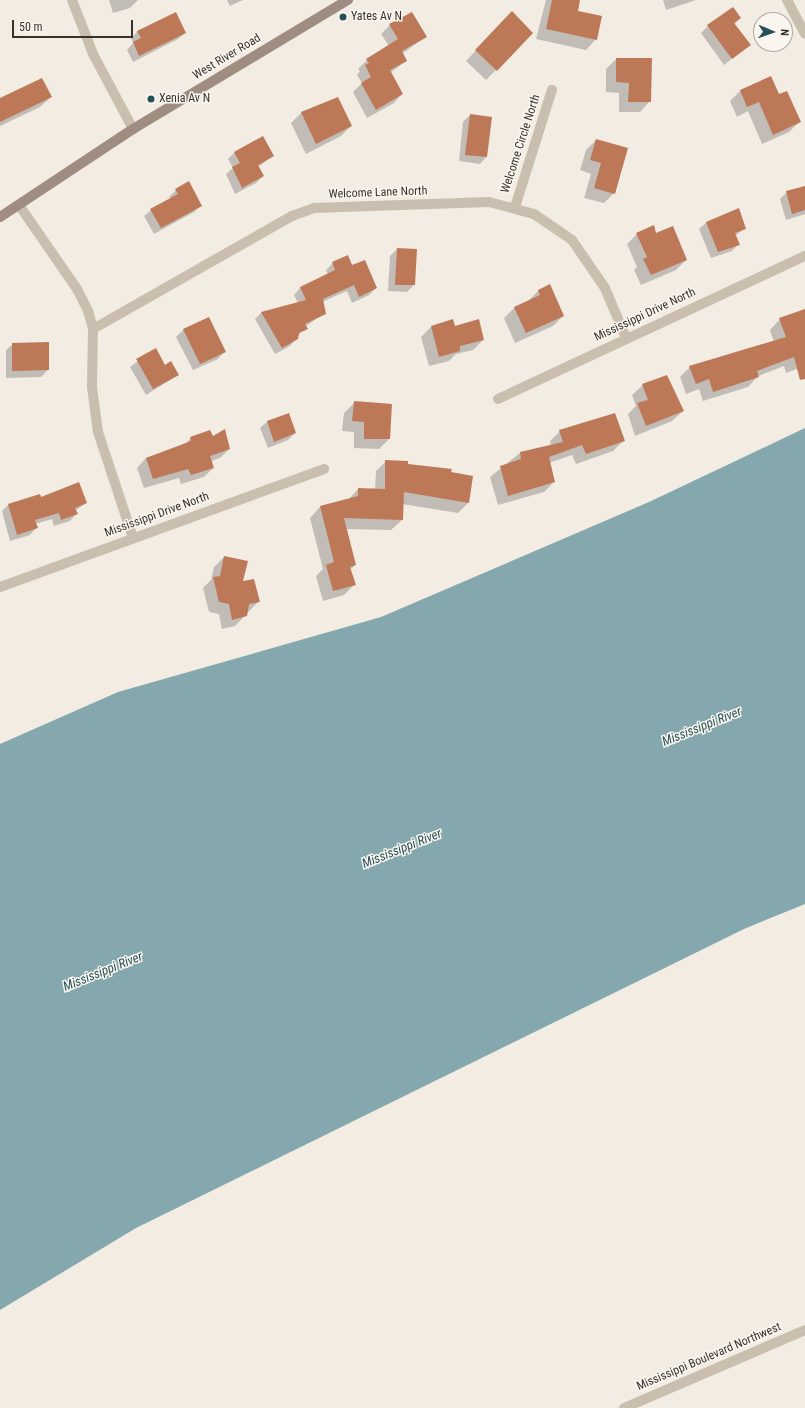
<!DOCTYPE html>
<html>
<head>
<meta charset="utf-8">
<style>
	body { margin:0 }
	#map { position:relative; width:805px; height:1408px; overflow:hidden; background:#f2ece3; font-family:"Roboto Condensed",sans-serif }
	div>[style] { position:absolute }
	.water>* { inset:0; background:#84a8ad }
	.shadow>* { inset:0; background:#0003 }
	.building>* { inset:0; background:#bc7857 }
	.minor>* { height:10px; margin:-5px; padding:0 5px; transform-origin:5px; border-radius:5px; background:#cabeaf }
	.tertiary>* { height:10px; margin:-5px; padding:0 5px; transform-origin:5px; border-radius:5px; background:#cabeaf }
	.secondary>* { height:10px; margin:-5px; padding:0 5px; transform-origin:5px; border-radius:5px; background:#9e8d80 }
	.dots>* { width:11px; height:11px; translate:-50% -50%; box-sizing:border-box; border:2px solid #faf6ef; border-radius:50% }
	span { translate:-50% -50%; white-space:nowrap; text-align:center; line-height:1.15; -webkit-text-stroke:3px #faf6ef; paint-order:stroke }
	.poi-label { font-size:12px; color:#39322c }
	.left { translate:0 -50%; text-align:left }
	.street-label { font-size:12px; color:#39322c }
	.water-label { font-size:13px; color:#255058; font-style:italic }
	.north { position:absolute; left:753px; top:12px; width:40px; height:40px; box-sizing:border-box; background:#faf6ef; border:1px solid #ada8a1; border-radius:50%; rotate:92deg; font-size:11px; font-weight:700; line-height:16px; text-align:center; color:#39322c }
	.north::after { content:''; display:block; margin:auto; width:14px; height:18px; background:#255058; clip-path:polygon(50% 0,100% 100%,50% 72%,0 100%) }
	.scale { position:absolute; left:12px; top:20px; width:121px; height:18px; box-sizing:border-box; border:2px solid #39322c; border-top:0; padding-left:5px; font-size:12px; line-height:14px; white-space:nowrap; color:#39322c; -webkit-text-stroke:3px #faf6ef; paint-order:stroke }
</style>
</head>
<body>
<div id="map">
	<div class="water">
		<div style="clip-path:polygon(805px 428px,805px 904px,744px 929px,136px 1228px,0 1310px,0 744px,118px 692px,381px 617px,649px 502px)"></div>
	</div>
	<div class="shadow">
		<div style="clip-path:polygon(109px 0,138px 0,130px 8px,113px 13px)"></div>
		<div style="clip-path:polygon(227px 0,243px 0,230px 6px)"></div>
		<div style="clip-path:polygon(546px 0,579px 0,577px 11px,596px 39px,586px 50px,536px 39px)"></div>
		<div style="clip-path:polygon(663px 0,696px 0,666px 10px)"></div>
		<div style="clip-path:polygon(740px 18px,734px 25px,749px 45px,724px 65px,701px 33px,708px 26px)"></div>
		<div style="clip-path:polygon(502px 23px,532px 33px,486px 80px,466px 61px)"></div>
		<div style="clip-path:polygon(390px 25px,425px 37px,402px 54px,406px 61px,390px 73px,402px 94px,394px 103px,367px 118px,353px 92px,362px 83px,357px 75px,360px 71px,358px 69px,367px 60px,389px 46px,381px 34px)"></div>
		<div style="clip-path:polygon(138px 31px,185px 33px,178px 39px,133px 62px,127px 50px,133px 43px,131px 38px)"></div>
		<div style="clip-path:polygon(616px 59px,650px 101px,640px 112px,619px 112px,619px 93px,606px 92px,606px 69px)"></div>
		<div style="clip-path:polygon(770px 77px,779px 95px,799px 122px,789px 132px,762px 144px,748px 111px,737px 117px,730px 101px,740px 91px)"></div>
		<div style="clip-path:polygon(51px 97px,40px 107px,0 126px,0 99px)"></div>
		<div style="clip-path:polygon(301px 113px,351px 126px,341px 136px,306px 154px,291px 123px)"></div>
		<div style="clip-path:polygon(470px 115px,486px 157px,480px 164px,459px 161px,463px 122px)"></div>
		<div style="clip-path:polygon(596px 140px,614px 193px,604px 203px,584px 198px,591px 174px,580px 170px,586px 150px)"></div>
		<div style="clip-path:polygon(235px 152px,273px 156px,258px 167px,263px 176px,256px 183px,235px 194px,226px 174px,233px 168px,228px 159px)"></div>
		<div style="clip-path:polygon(805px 187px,805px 214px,786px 220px,780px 199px,787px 192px)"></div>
		<div style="clip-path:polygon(176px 190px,201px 205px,194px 212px,154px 234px,144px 216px,151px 210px,171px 199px,169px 197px)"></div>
		<div style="clip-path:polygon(738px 209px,745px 228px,735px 236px,738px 244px,732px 251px,711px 258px,699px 229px,706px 223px)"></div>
		<div style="clip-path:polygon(637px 234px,656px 234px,686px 260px,676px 270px,641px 285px,634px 270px,637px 267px,627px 244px)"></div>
		<div style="clip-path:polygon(397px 249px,414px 285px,407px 292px,388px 291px,390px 256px)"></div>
		<div style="clip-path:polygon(333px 263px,352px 266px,376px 288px,369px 295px,352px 303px,347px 291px,322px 302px,324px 313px,305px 327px,290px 346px,275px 354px,255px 319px,262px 312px,298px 303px,294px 295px,300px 288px,328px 275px,326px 270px)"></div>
		<div style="clip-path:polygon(550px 285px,563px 316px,553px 326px,515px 343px,504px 318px,514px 308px,528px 301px,538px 291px)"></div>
		<div style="clip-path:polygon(805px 310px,805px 365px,802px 367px,786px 373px,784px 366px,758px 376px,748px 387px,703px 401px,699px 389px,686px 394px,680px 377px,690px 367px,774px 342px,770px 330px,780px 319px)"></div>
		<div style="clip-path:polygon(208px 318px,224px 352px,218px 359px,193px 370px,176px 337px,183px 330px)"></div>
		<div style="clip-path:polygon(431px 327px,454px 327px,483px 340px,473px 350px,456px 354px,449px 361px,429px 366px,421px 337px)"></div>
		<div style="clip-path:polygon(48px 343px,48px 370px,41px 377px,6px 378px,6px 350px,13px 344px)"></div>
		<div style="clip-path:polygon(155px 349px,165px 367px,178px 375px,146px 395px,130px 367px)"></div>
		<div style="clip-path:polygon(643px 385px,683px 411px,672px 421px,635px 436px,628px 414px,636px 406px,632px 395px)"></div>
		<div style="clip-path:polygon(354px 403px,389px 439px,379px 449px,354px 448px,354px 432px,342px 431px,344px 413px)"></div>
		<div style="clip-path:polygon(267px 422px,295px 433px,288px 440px,268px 448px,260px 428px)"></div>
		<div style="clip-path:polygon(560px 431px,624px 440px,613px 451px,576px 464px,572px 455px,549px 463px,554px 482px,544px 492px,498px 505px,490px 477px,520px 453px,551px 446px,550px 441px)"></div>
		<div style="clip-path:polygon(212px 437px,229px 449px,220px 458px,211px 461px,213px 468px,204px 477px,181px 484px,179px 478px,144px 488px,137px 468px,146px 458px,183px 446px,191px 438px)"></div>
		<div style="clip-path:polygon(386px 461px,472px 477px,468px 503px,458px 513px,402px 504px,402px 520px,391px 530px,346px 529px,355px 565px,350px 570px,354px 585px,344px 595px,323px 601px,316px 576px,323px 569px,310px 518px,320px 507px,348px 500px,358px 489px,375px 490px,376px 471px)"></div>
		<div style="clip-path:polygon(40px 498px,86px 503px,75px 511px,76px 514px,70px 521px,54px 526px,52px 519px,35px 524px,36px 528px,30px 535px,10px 541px,2px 511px,8px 505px)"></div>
		<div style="clip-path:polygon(224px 557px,258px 602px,235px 626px,222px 629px,219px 614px,209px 612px,203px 588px,211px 580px,214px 567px)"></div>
	</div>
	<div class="building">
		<div style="clip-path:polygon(552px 0,580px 0,578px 11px,602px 16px,597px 40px,546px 29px)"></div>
		<div style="clip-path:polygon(733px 7px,741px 18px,734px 23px,751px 45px,732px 59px,707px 25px)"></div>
		<div style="clip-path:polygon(512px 11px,533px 33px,497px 71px,475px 50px)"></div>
		<div style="clip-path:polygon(176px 12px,186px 33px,139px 56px,133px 42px,141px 38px,137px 31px)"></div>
		<div style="clip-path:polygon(412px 12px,427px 37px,402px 51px,407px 61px,390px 70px,403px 94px,376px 110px,361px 83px,371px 77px,365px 65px,369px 63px,366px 59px,398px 39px,389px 24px)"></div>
		<div style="clip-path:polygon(616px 58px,652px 58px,651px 102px,628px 102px,629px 83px,616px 82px)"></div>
		<div style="clip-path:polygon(771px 76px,779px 94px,787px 91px,801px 122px,773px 135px,759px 102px,747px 107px,740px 90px)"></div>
		<div style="clip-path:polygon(42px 78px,52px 97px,0 122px,0 98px)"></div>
		<div style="clip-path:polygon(338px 97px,352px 126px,316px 144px,301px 112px)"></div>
		<div style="clip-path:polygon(470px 114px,492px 117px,487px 157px,465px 155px)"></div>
		<div style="clip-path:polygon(263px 136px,274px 156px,258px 165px,264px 176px,242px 188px,232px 167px,240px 163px,234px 152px)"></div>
		<div style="clip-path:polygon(596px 139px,628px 148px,615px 194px,594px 188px,601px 163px,590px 160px)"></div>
		<div style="clip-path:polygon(189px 181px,202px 206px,161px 228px,150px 209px,178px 194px,175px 189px)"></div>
		<div style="clip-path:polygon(805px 186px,805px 210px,792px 214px,786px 191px)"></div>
		<div style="clip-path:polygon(739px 208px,746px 229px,735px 233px,740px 245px,718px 252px,706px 222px)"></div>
		<div style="clip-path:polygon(654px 225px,656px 233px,673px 226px,687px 260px,651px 275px,643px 259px,647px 257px,636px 233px)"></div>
		<div style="clip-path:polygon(397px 248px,417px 249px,415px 285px,395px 285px)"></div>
		<div style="clip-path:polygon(348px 255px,352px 265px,365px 260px,377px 288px,359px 297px,354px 285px,323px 299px,326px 314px,305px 324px,308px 329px,299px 333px,298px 339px,282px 348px,261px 312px,306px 300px,300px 287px,335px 270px,332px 262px)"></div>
		<div style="clip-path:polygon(550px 284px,564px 316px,526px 333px,514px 307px,540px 295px,538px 290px)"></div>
		<div style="clip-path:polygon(805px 309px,805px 379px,800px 380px,794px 357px,757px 371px,759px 377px,713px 392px,709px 379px,696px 384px,689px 366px,786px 337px,779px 318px)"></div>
		<div style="clip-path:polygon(209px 317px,226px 352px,200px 364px,183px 329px)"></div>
		<div style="clip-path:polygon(453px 319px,455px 326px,479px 319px,484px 340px,460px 346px,460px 351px,439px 357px,431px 326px)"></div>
		<div style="clip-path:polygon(49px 342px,49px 370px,12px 371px,12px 343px)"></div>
		<div style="clip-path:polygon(156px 348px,165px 365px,171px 361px,179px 375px,153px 389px,136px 359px)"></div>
		<div style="clip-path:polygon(667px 375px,684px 411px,646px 426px,637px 403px,648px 400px,642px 384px)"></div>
		<div style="clip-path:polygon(354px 401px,392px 404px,390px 439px,364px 439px,364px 422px,352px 421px)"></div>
		<div style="clip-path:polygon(289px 413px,296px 433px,274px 442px,267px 421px)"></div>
		<div style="clip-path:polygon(615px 413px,625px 441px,586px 454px,582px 445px,549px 457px,555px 482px,508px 496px,500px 466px,521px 459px,520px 452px,563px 442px,559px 430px)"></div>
		<div style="clip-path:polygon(225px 429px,230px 449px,210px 456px,214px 468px,191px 475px,188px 469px,153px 479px,146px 458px,191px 441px,190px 437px,210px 430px,213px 436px)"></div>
		<div style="clip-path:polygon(385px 460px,408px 461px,408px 464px,452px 469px,451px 472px,473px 476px,469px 503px,404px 492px,403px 520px,344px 518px,356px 565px,350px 567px,356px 585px,333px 591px,326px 565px,334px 562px,320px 506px,358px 496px,358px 488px,385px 489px)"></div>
		<div style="clip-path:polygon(79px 482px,87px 503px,75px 508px,78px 514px,61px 520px,59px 513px,35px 520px,38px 528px,17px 535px,8px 504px,40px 494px,41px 497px)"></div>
		<div style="clip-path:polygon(224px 556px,248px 561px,243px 581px,254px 579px,260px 602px,249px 604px,247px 616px,232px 620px,229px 604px,219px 602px,213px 577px,220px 576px)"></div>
	</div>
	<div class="minor">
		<div style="left:72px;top:0;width:58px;rotate:68.7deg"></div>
		<div style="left:93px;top:54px;width:85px;rotate:61.9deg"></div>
		<div style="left:787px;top:0;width:38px;rotate:62deg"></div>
		<div style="left:19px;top:205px;width:102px;rotate:55.4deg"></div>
		<div style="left:77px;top:289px;width:25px;rotate:63deg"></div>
		<div style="left:88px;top:311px;width:19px;rotate:74deg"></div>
		<div style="left:93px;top:329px;width:58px;rotate:91deg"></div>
		<div style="left:92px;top:387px;width:45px;rotate:82.4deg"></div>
		<div style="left:98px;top:432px;width:112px;rotate:71.7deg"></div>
		<div style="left:515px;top:207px;width:123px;rotate:-72.5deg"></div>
		<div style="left:93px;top:329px;width:229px;rotate:-29.6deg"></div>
		<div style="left:292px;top:216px;width:23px;rotate:-20deg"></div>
		<div style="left:314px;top:208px;width:175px;rotate:-2deg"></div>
		<div style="left:489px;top:202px;width:47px;rotate:14.9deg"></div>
		<div style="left:534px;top:214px;width:46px;rotate:34.4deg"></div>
		<div style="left:572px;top:240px;width:58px;rotate:55.5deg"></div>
		<div style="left:605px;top:288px;width:54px;rotate:67.2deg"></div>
		<div style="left:498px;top:399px;width:339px;rotate:-25deg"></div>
		<div style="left:0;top:587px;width:345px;rotate:-20deg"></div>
	</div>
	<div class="tertiary">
		<div style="left:624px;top:1408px;width:197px;rotate:-23.3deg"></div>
	</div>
	<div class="secondary">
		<div style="left:0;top:217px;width:159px;rotate:-33.5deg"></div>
		<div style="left:133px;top:129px;width:251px;rotate:-31deg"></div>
	</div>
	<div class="dots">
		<div style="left:343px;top:17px;background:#255058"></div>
		<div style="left:151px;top:99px;background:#255058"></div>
	</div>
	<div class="poi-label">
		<span class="left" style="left:351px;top:17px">Yates Av N</span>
		<span class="left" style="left:159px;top:99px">Xenia Av N</span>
	</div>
	<div class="street-label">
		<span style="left:227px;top:57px;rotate:-31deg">West River Road</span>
		<span style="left:521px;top:144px;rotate:-72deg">Welcome Circle North</span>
		<span style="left:378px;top:193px;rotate:-2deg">Welcome Lane North</span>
		<span style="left:645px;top:315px;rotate:-25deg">Mississippi Drive North</span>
		<span style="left:157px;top:515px;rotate:-20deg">Mississippi Drive North</span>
		<span style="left:709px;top:1357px;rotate:-23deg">Mississippi Boulevard Northwest</span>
	</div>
	<div class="water-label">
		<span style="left:702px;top:727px;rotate:-22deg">Mississippi River</span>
		<span style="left:402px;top:849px;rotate:-22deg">Mississippi River</span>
		<span style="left:103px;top:972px;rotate:-22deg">Mississippi River</span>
	</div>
	<div class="north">N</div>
	<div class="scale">50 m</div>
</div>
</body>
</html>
